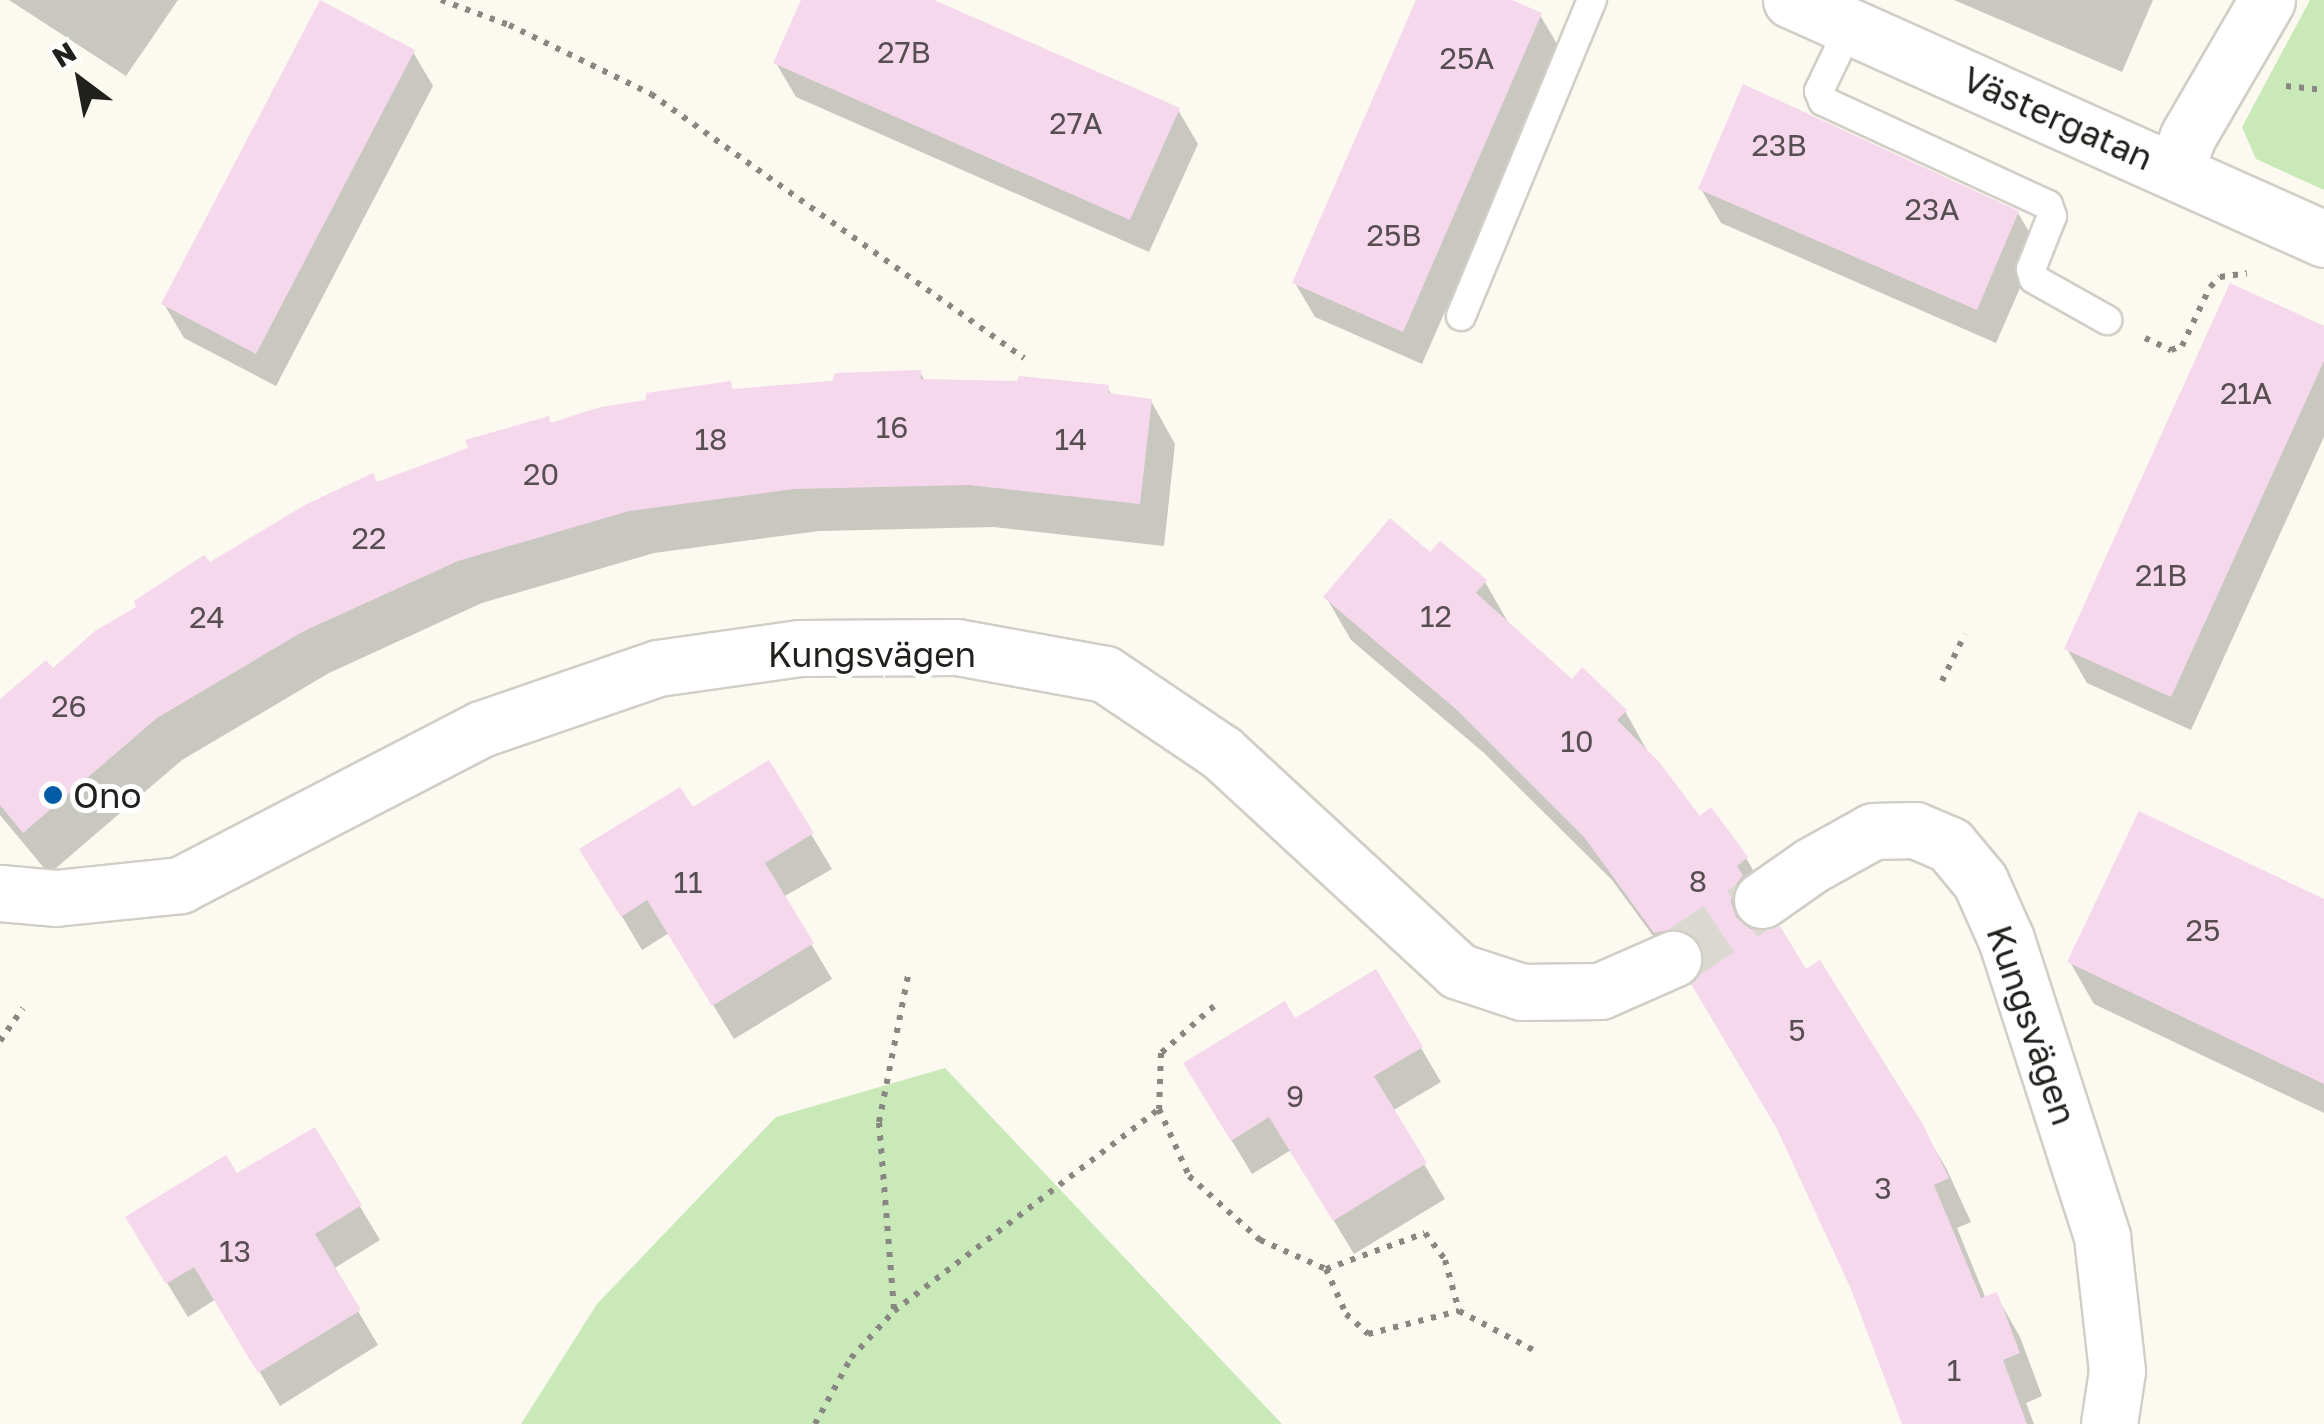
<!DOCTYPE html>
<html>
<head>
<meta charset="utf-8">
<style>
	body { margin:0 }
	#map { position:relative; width:2324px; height:1424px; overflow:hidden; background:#fbf9f0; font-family:"Golos Text",sans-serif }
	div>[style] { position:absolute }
	.green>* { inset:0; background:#cae9b8 }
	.shadow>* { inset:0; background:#0003 }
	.building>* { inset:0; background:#f6d8ec }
	.street-tunnel>* { height:55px; margin-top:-27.5px; transform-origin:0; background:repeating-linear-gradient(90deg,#dad8d0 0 55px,transparent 0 83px) }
	.path>* { height:6px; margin-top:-3px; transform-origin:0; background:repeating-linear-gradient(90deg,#888781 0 5px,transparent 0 13px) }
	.roads { filter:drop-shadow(2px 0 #d0cec6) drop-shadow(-2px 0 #d0cec6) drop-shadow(0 2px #d0cec6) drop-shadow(0 -2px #d0cec6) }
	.lane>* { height:28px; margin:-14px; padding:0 14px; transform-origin:14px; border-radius:14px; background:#fff }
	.street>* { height:55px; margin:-27.5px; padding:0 27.5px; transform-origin:27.5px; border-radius:27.5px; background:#fff }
	.dots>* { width:28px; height:28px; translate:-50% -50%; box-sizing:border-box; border:5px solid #fff; border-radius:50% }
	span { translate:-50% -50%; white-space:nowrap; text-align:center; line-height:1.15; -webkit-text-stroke:10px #fff; paint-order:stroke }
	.number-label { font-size:30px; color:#564e51 }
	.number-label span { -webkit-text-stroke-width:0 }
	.street-label { font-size:35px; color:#20201d }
	.poi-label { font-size:35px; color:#20201d }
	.left { translate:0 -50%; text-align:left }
	.north { position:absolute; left:30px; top:30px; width:100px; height:100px; -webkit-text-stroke:8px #fff; paint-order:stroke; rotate:328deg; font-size:28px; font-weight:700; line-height:40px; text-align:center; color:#20201d }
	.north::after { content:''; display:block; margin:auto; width:35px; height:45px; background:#20201d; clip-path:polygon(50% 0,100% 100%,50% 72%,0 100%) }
</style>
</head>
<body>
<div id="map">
	<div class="green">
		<div style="clip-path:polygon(2310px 0,2324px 0,2324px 190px,2256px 159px,2242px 127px)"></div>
		<div style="clip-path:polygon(945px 1068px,1282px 1424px,521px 1424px,597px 1304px,776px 1117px)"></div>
	</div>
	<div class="shadow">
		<div style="clip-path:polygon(9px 0,178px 0,126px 76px)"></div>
		<div style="clip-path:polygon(804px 0,928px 0,1178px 110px,1198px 144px,1149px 252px,796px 97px,776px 63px)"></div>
		<div style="clip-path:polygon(1419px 0,1506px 0,1540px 15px,1560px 49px,1422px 364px,1315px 317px,1295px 283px)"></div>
		<div style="clip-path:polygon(1954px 0,2153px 0,2122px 72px)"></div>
		<div style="clip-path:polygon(413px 52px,433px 86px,276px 386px,184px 338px,164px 304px)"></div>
		<div style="clip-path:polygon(1701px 189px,2018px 213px,2038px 247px,1996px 343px,1721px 223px)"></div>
		<div style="clip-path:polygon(2324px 329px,2324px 437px,2191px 730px,2087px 683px,2067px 649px)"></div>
		<div style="clip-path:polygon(920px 372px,925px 381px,1107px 387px,1112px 396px,1151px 401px,1175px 444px,1164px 546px,994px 527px,819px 531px,654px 553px,482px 603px,329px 673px,182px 760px,49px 874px,0 815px,0 703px,209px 566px,376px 484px,548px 419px,552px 425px,729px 384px,734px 391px)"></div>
		<div style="clip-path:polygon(evenodd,1431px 556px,1485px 582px,1509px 624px,1572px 682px,1625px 711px,1649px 754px,1699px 819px,1711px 811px,1746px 858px,1771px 901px,1766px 919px,1756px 932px,1805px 972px,1920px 1124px,1946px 1168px,1971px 1222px,1957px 1228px,1986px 1299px,1996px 1295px,2020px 1337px,2042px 1396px,2026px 1403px,2034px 1424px,1904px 1424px,1853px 1288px,1702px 969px,1681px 974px,1612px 880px,1484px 753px,1351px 640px,1326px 597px,1431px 556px,1697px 943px,1705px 951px,1705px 964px,1704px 964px,1697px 943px)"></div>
		<div style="clip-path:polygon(768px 763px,832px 869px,783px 897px,832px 979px,734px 1039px,669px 933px,642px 950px,602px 883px,692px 811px)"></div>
		<div style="clip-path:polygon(2324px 902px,2324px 1113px,2094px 1004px,2070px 962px)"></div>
		<div style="clip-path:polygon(1294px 1021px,1421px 1048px,1441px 1082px,1392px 1111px,1445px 1199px,1354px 1254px,1291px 1150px,1252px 1174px,1206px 1098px)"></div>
		<div style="clip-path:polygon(314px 1130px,380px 1240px,333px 1269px,378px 1345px,280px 1406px,216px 1299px,188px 1317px,148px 1252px,237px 1176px)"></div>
	</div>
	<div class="building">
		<div style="clip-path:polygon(320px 0,415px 50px,256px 354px,161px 304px)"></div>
		<div style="clip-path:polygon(801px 0,934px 0,1180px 108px,1130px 220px,773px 63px)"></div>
		<div style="clip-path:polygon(1416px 0,1512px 0,1542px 13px,1403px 332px,1292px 283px)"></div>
		<div style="clip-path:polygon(1743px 84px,2019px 211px,1977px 310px,1698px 189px)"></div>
		<div style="clip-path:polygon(2230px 283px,2324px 326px,2324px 361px,2171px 697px,2064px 649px)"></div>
		<div style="clip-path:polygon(921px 370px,921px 379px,1017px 381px,1019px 376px,1109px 385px,1108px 393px,1152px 399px,1140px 504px,969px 485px,794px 489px,629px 511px,458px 561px,304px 631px,157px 718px,23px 833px,0 805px,0 699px,46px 660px,53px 668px,95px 631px,136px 607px,134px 601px,204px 555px,210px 562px,305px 505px,373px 473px,377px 482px,468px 448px,465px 440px,549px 416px,550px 423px,601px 407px,646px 400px,646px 393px,731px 381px,732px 389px,832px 381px,835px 373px)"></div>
		<div style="clip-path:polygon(1390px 518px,1430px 552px,1440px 541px,1487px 580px,1476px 593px,1572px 679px,1582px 667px,1627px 710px,1617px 720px,1659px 762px,1700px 816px,1711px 807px,1748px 857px,1737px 866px,1743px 875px,1733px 888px,1731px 902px,1736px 917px,1750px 929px,1766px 931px,1780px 926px,1806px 969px,1820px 960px,1922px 1123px,1949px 1178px,1934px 1185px,1981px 1298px,1997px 1292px,2020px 1353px,2003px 1360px,2027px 1424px,1902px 1424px,1851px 1289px,1776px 1127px,1691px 984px,1704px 963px,1701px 946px,1692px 934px,1677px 928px,1654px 933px,1584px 837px,1457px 710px,1323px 597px)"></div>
		<div style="clip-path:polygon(769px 760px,814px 833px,765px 863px,814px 943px,712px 1006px,647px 900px,621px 917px,579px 849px,680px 787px,693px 807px)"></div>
		<div style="clip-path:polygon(2139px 811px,2324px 899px,2324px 1084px,2067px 962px)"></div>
		<div style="clip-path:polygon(1376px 969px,1423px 1047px,1374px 1076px,1427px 1163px,1333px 1221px,1269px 1117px,1231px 1141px,1183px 1063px,1285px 1001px,1295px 1018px)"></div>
		<div style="clip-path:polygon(315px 1127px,362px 1205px,315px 1234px,361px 1310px,258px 1373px,194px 1267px,166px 1284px,125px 1217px,226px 1155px,237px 1173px)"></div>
	</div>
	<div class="street-tunnel">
		<div style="left:1673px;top:959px;width:107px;rotate:-33.5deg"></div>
	</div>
	<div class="path">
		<div style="left:441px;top:0;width:72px;rotate:20.2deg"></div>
		<div style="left:509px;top:25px;width:158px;rotate:25.9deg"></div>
		<div style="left:651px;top:94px;width:457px;rotate:35.3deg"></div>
		<div style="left:2286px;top:86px;width:38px;rotate:6deg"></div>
		<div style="left:2145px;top:338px;width:29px;rotate:25deg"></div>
		<div style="left:2171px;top:350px;width:12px;rotate:-20deg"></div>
		<div style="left:2182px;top:346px;width:65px;rotate:-64.6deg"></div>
		<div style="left:2210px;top:287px;width:14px;rotate:-45deg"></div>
		<div style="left:2220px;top:277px;width:27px;rotate:-8deg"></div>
		<div style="left:1942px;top:681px;width:52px;rotate:-63.9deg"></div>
		<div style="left:1214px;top:1006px;width:71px;rotate:138.4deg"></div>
		<div style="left:1161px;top:1053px;width:56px;rotate:92deg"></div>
		<div style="left:1159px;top:1109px;width:73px;rotate:65.9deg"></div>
		<div style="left:1189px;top:1176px;width:96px;rotate:42deg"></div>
		<div style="left:1260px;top:1240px;width:72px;rotate:23.7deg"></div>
		<div style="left:1326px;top:1269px;width:105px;rotate:-20deg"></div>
		<div style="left:1425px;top:1233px;width:34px;rotate:53deg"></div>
		<div style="left:1445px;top:1260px;width:53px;rotate:74.6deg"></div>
		<div style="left:0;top:1041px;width:40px;rotate:-55.1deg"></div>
		<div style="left:1326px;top:1269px;width:49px;rotate:66deg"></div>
		<div style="left:1346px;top:1314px;width:30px;rotate:42deg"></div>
		<div style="left:1368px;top:1334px;width:94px;rotate:-14.2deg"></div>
		<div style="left:1459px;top:1311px;width:88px;rotate:27.7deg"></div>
		<div style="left:894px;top:1309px;width:188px;rotate:-94.6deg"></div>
		<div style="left:879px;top:1122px;width:154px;rotate:-78.8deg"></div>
		<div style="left:815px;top:1424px;width:75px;rotate:-61.4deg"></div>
		<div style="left:851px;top:1358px;width:64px;rotate:-47.5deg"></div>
		<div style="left:894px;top:1311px;width:333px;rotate:-37.3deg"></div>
	</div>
	<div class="roads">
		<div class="lane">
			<div style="left:1850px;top:26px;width:72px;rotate:115.5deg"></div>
			<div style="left:1819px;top:91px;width:11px;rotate:68deg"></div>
			<div style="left:1823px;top:101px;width:248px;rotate:24.8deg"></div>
			<div style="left:2048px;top:205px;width:12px;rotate:70deg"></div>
			<div style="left:2052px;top:216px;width:57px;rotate:111.6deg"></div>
			<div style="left:2031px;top:269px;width:10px;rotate:73deg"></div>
			<div style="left:2034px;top:279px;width:84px;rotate:29.3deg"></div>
			<div style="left:1461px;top:316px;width:342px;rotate:-67.5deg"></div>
		</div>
		<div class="street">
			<div style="left:1791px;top:0;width:584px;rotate:24.15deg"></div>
			<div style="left:2175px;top:170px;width:36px;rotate:-69deg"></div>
			<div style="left:2188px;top:136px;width:157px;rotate:-59.8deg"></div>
			<div style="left:0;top:893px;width:55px;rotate:5.2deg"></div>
			<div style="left:55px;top:898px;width:126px;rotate:-5.9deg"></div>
			<div style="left:180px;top:885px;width:339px;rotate:-27.4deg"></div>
			<div style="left:481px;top:729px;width:187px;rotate:-19deg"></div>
			<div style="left:658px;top:668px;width:143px;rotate:-8deg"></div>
			<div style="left:800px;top:648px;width:157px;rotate:-0.4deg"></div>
			<div style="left:957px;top:647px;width:150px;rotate:10.3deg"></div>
			<div style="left:1105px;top:674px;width:141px;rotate:34deg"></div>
			<div style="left:1222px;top:753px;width:321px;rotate:42.7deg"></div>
			<div style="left:1458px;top:971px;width:67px;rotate:18.2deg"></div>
			<div style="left:1522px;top:992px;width:78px;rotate:-0.7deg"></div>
			<div style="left:1600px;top:991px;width:80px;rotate:-23.7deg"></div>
			<div style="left:1762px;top:900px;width:61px;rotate:-35deg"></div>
			<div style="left:1812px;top:865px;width:70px;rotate:-29.1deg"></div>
			<div style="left:1873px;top:831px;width:42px;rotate:-1.4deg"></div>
			<div style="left:1915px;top:830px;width:38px;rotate:23deg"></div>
			<div style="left:1950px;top:845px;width:47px;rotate:50.2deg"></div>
			<div style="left:1980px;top:881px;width:64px;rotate:65.9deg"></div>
			<div style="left:2006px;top:939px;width:313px;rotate:72.1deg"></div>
			<div style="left:2102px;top:1237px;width:135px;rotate:83.6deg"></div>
			<div style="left:2117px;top:1371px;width:54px;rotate:98.6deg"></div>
		</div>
	</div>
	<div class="dots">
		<div style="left:53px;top:795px;background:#045ba8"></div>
	</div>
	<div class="number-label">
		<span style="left:904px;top:52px">27B</span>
		<span style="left:1467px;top:58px">25A</span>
		<span style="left:1076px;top:123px">27A</span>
		<span style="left:1779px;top:145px">23B</span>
		<span style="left:1932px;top:209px">23A</span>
		<span style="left:1394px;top:235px">25B</span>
		<span style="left:2246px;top:393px">21A</span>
		<span style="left:892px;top:427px">16</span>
		<span style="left:711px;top:439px">18</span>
		<span style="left:1071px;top:439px">14</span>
		<span style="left:541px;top:474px">20</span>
		<span style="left:369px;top:538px">22</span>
		<span style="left:2161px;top:575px">21B</span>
		<span style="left:1436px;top:616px">12</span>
		<span style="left:207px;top:617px">24</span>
		<span style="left:69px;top:706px">26</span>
		<span style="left:1577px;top:741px">10</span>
		<span style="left:1698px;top:881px">8</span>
		<span style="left:688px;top:882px">11</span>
		<span style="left:2203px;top:930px">25</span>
		<span style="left:1797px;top:1030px">5</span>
		<span style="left:1295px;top:1096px">9</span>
		<span style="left:1883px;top:1188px">3</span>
		<span style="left:235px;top:1251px">13</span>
		<span style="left:1954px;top:1370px">1</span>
	</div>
	<div class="street-label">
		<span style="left:2058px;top:118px;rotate:24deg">Västergatan</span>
		<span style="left:872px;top:654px">Kungsvägen</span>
		<span style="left:2032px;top:1025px;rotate:71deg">Kungsvägen</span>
	</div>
	<div class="poi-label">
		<span class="left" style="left:73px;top:795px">Ono</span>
	</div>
	<div class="north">N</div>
</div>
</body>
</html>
